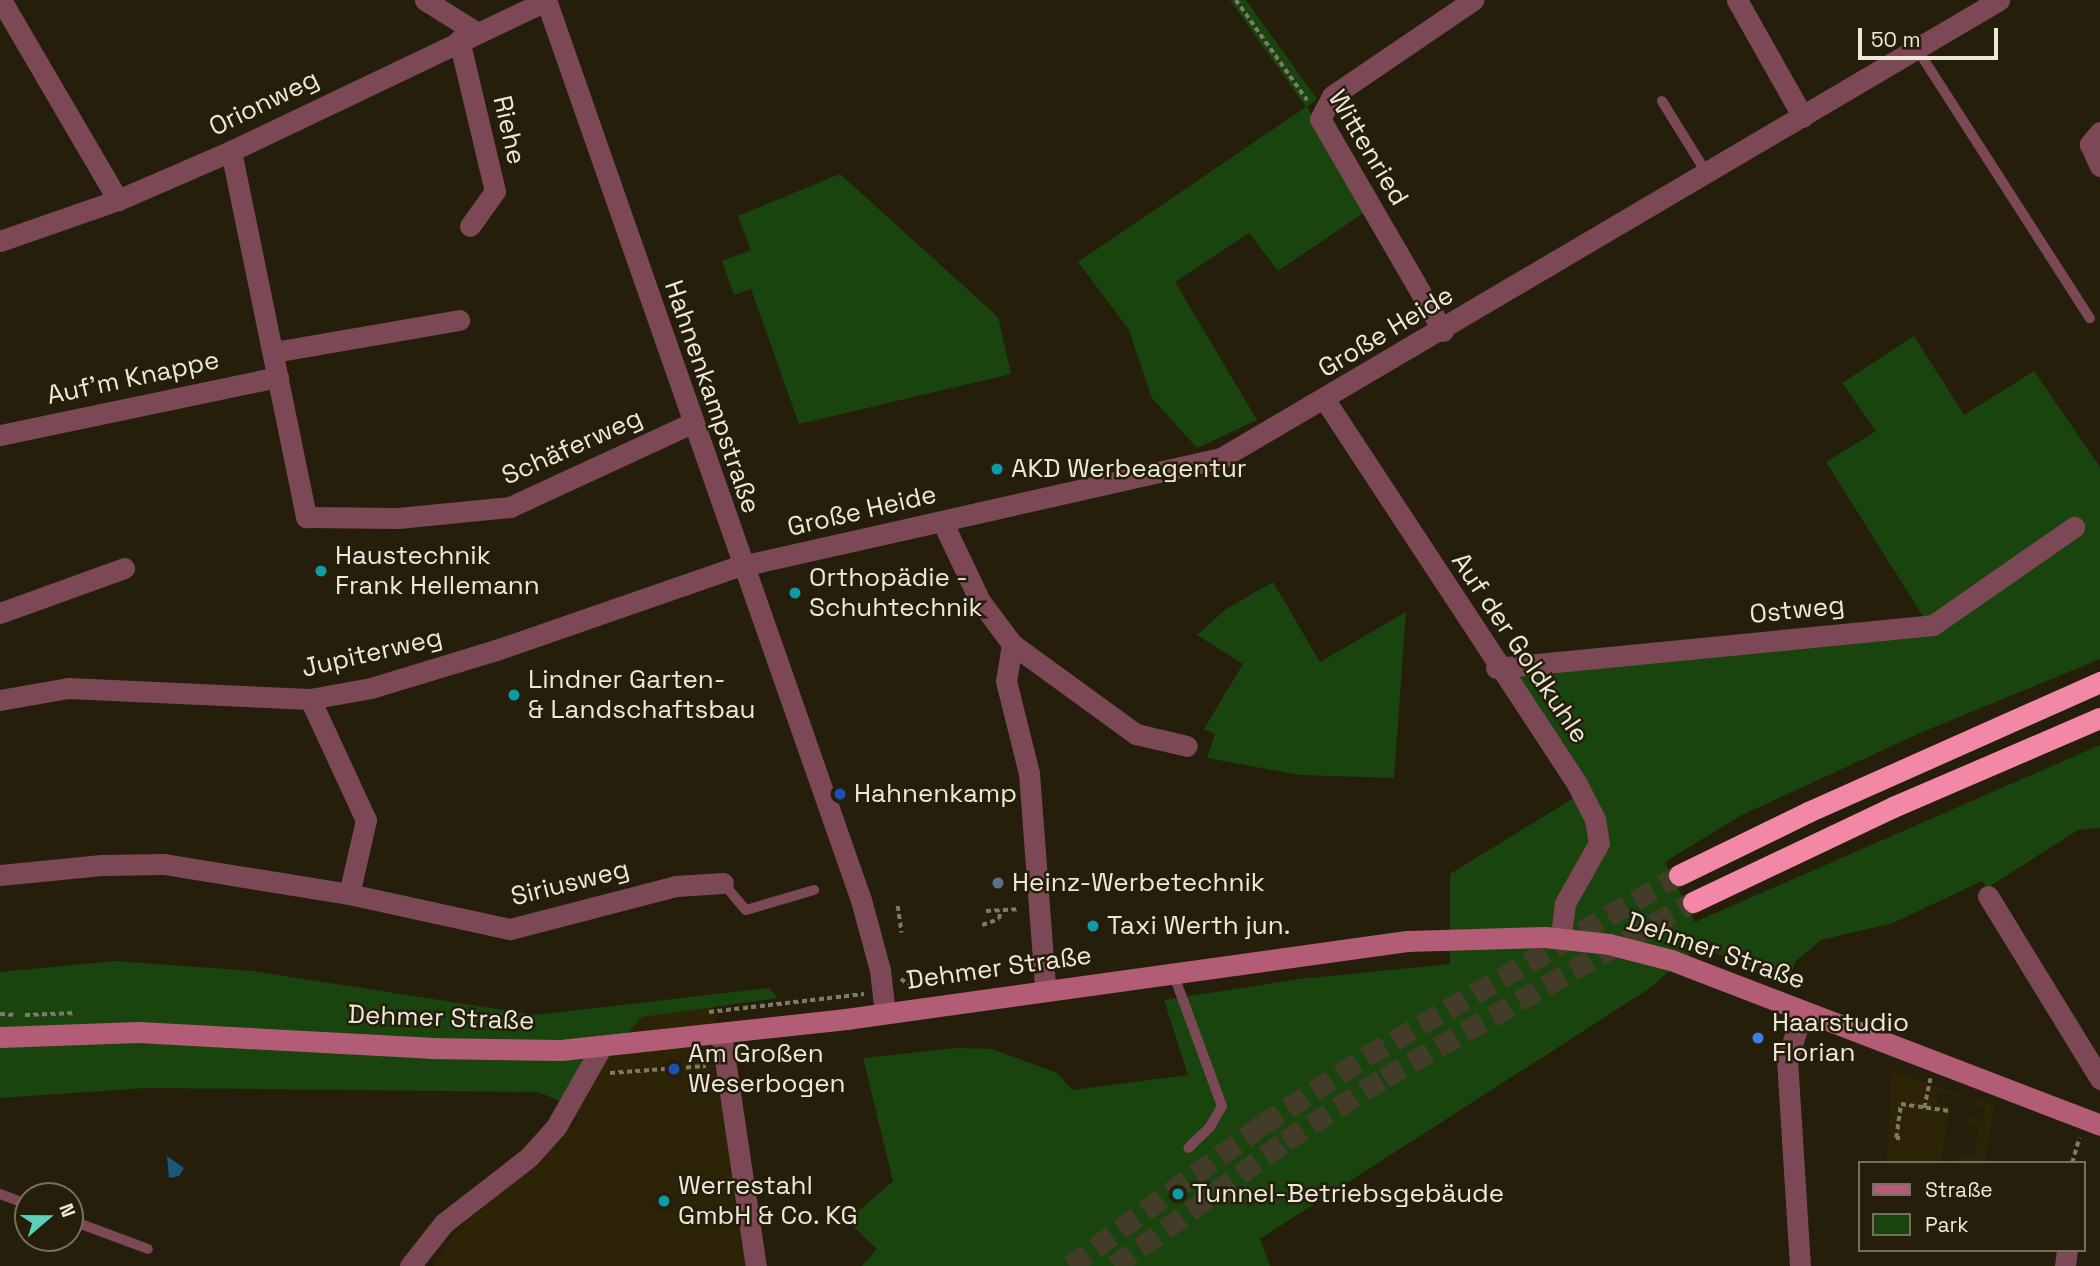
<!DOCTYPE html>
<html>
<head>
<meta charset="utf-8">
<style>
	body { margin:0 }
	#map { position:relative; width:2100px; height:1266px; overflow:hidden; background:#251e0a; font-family:"Space Grotesk",sans-serif }
	div>[style] { position:absolute }
	.built>* { inset:0; background:#2d2407 }
	.green>* { inset:0; background:#1a440e }
	.water>* { inset:0; background:#19597c }
	.highway-tunnel>* { height:21px; margin-top:-10.5px; transform-origin:0; background:repeating-linear-gradient(90deg,#433c29 0 21px,transparent 0 31px) }
	.path>* { height:3.5px; margin-top:-1.75px; transform-origin:0; background:repeating-linear-gradient(90deg,#7f7969 0 5px,transparent 0 8.5px) }
	.lane>* { height:10px; margin:-5px; padding:0 5px; transform-origin:5px; border-radius:5px; background:#7d4856 }
	.street>* { height:21px; margin:-10.5px; padding:0 10.5px; transform-origin:10.5px; border-radius:10.5px; background:#7d4856 }
	.secondary>* { height:21px; margin:-10.5px; padding:0 10.5px; transform-origin:10.5px; border-radius:10.5px; background:#b25d75 }
	.highway>* { height:21px; margin:-10.5px; padding:0 10.5px; transform-origin:10.5px; border-radius:10.5px; background:#f288a5 }
	.dots>* { width:19px; height:19px; translate:-50% -50%; box-sizing:border-box; border:4px solid #251e0a; border-radius:50% }
	span { translate:-50% -50%; white-space:nowrap; text-align:center; line-height:1.15; -webkit-text-stroke:5px #251e0a; paint-order:stroke }
	.street-label { font-size:26px; color:#ece8db }
	.poi-label { font-size:26px; color:#ece8db }
	.left { translate:0 -50%; text-align:left }
	.legend { position:absolute; left:1858px; top:1161px; width:228px; height:91px; box-sizing:border-box; background:#251e0a; border:2px solid #756f5e; margin:0; padding:9px 12px; list-style:none; font-size:21px; color:#ece8db }
	.legend li { display:flex; align-items:center; gap:14px; height:35px }
	.legend b { width:35px; border:2px solid #756f5e }
	.north { position:absolute; left:14px; top:1182px; width:70px; height:70px; box-sizing:border-box; background:#251e0a; border:2px solid #756f5e; border-radius:50%; rotate:70deg; font-size:19px; font-weight:700; line-height:28px; text-align:center; color:#ece8db }
	.north::after { content:''; display:block; margin:auto; width:24px; height:32px; background:#5bcebc; clip-path:polygon(50% 0,100% 100%,50% 72%,0 100%) }
	.scale { position:absolute; left:1858px; top:28px; width:140px; height:32px; box-sizing:border-box; border:4px solid #ece8db; border-top:0; padding-left:9px; font-size:21px; line-height:24px; white-space:nowrap; color:#ece8db; -webkit-text-stroke:5px #251e0a; paint-order:stroke }
</style>
</head>
<body>
<div id="map">
	<div class="built">
		<div style="clip-path:polygon(714px 1006px,753px 1266px,433px 1266px,458px 1229px,538px 1163px,579px 1119px,563px 1102px,642px 1017px)"></div>
		<div style="clip-path:polygon(1891px 1071px,1995px 1105px,1985px 1163px,1959px 1162px,1960px 1155px,1974px 1157px,1979px 1127px,1966px 1124px,1967px 1116px,1982px 1121px,1985px 1108px,1974px 1104px,1974px 1100px,1939px 1091px,1936px 1103px,1951px 1107px,1941px 1163px,1887px 1163px)"></div>
	</div>
	<div class="green">
		<div style="clip-path:polygon(1230px 0,1246px 0,1317px 99px,1307px 107px,1368px 210px,1278px 271px,1249px 233px,1175px 282px,1257px 420px,1197px 448px,1152px 398px,1129px 330px,1078px 262px,1306px 107px)"></div>
		<div style="clip-path:polygon(840px 174px,998px 317px,1011px 374px,799px 424px,751px 289px,734px 295px,722px 261px,751px 250px,738px 216px)"></div>
		<div style="clip-path:polygon(1914px 336px,1964px 415px,2034px 371px,2100px 467px,2100px 659px,1920px 733px,1740px 816px,1665px 862px,1695px 922px,2100px 745px,2100px 828px,2078px 830px,1987px 888px,1982px 881px,1893px 923px,1821px 940px,1796px 961px,1788px 980px,1699px 947px,1647px 990px,1260px 1239px,1270px 1266px,862px 1266px,877px 1249px,847px 1221px,893px 1181px,863px 1058px,957px 1048px,992px 1049px,1057px 1073px,1072px 1090px,1188px 1075px,1164px 1000px,1299px 979px,1450px 964px,1450px 874px,1588px 789px,1501px 661px,1926px 621px,1826px 462px,1876px 431px,1842px 383px)"></div>
		<div style="clip-path:polygon(1273px 582px,1320px 662px,1406px 612px,1394px 778px,1300px 775px,1207px 758px,1215px 734px,1204px 729px,1243px 664px,1197px 635px,1226px 609px)"></div>
		<div style="clip-path:polygon(114px 961px,253px 971px,535px 1015px,769px 988px,778px 998px,642px 1017px,563px 1102px,538px 1092px,146px 1088px,0 1098px,0 972px)"></div>
	</div>
	<div class="water">
		<div style="clip-path:polygon(167px 1156px,184px 1168px,179px 1176px,169px 1178px)"></div>
	</div>
	<div class="highway-tunnel">
		<div style="left:1070px;top:1266px;width:238px;rotate:-36.3deg"></div>
		<div style="left:1262px;top:1125px;width:126px;rotate:-33.3deg"></div>
		<div style="left:1367px;top:1056px;width:361px;rotate:-30.1deg"></div>
		<div style="left:1115px;top:1266px;width:211px;rotate:-36.3deg"></div>
		<div style="left:1285px;top:1141px;width:117px;rotate:-32.5deg"></div>
		<div style="left:1384px;top:1078px;width:356px;rotate:-29.7deg"></div>
	</div>
	<div class="path">
		<div style="left:1236px;top:0;width:123px;rotate:54.6deg"></div>
		<div style="left:898px;top:906px;width:27px;rotate:82deg"></div>
		<div style="left:986px;top:911px;width:33px;rotate:-3deg"></div>
		<div style="left:982px;top:925px;width:18px;rotate:-19deg"></div>
		<div style="left:999px;top:919px;width:9px;rotate:-84deg"></div>
		<div style="left:901px;top:979px;width:15px;rotate:37deg"></div>
		<div style="left:709px;top:1012px;width:156px;rotate:-6.6deg"></div>
		<div style="left:0;top:1014px;width:17px;rotate:3deg"></div>
		<div style="left:25px;top:1015px;width:51px;rotate:-2.2deg"></div>
		<div style="left:610px;top:1073px;width:96px;rotate:-4.2deg"></div>
		<div style="left:1924px;top:1108px;width:30px;rotate:-78deg"></div>
		<div style="left:1900px;top:1139px;width:4px;rotate:-166deg"></div>
		<div style="left:1896px;top:1138px;width:34px;rotate:-82deg"></div>
		<div style="left:1901px;top:1104px;width:49px;rotate:8.3deg"></div>
		<div style="left:2072px;top:1163px;width:26px;rotate:-74deg"></div>
	</div>
	<div class="lane">
		<div style="left:1917px;top:49px;width:320px;rotate:57.3deg"></div>
		<div style="left:1662px;top:101px;width:86px;rotate:58.3deg"></div>
		<div style="left:723px;top:883px;width:35px;rotate:50deg"></div>
		<div style="left:746px;top:910px;width:71px;rotate:-16.4deg"></div>
		<div style="left:1173px;top:973px;width:142px;rotate:69.8deg"></div>
		<div style="left:1222px;top:1106px;width:24px;rotate:120deg"></div>
		<div style="left:1210px;top:1127px;width:30px;rotate:136deg"></div>
		<div style="left:0;top:1194px;width:30px;rotate:21deg"></div>
		<div style="left:70px;top:1220px;width:83px;rotate:20.4deg"></div>
	</div>
	<div class="street">
		<div style="left:1px;top:0;width:232px;rotate:59.7deg"></div>
		<div style="left:425px;top:0;width:60px;rotate:32.1deg"></div>
		<div style="left:546px;top:0;width:954px;rotate:70.71deg"></div>
		<div style="left:861px;top:900px;width:73px;rotate:74.8deg"></div>
		<div style="left:880px;top:970px;width:43px;rotate:83.4deg"></div>
		<div style="left:1737px;top:0;width:134px;rotate:60.6deg"></div>
		<div style="left:459px;top:40px;width:155px;rotate:76.6deg"></div>
		<div style="left:495px;top:191px;width:43px;rotate:125.5deg"></div>
		<div style="left:2100px;top:132px;width:16px;rotate:130deg"></div>
		<div style="left:2090px;top:144px;width:24px;rotate:66deg"></div>
		<div style="left:231px;top:151px;width:374px;rotate:78.4deg"></div>
		<div style="left:306px;top:517px;width:92px;rotate:0.6deg"></div>
		<div style="left:398px;top:518px;width:113px;rotate:-5.6deg"></div>
		<div style="left:510px;top:507px;width:198px;rotate:-24.8deg"></div>
		<div style="left:0;top:241px;width:125px;rotate:-19.2deg"></div>
		<div style="left:118px;top:200px;width:123px;rotate:-23.4deg"></div>
		<div style="left:231px;top:151px;width:349px;rotate:-25.5deg"></div>
		<div style="left:1443px;top:331px;width:245px;rotate:-120.1deg"></div>
		<div style="left:1320px;top:119px;width:26px;rotate:-62deg"></div>
		<div style="left:1332px;top:96px;width:171px;rotate:-34.2deg"></div>
		<div style="left:274px;top:352px;width:188px;rotate:-9.8deg"></div>
		<div style="left:1325px;top:400px;width:459px;rotate:56.7deg"></div>
		<div style="left:1577px;top:784px;width:39px;rotate:63deg"></div>
		<div style="left:1595px;top:819px;width:24px;rotate:81deg"></div>
		<div style="left:1599px;top:843px;width:69px;rotate:119.5deg"></div>
		<div style="left:1565px;top:903px;width:35px;rotate:97deg"></div>
		<div style="left:0;top:435px;width:284px;rotate:-11.8deg"></div>
		<div style="left:942px;top:521px;width:89px;rotate:64.6deg"></div>
		<div style="left:980px;top:601px;width:54px;rotate:53.3deg"></div>
		<div style="left:1012px;top:644px;width:153px;rotate:36deg"></div>
		<div style="left:1136px;top:734px;width:52px;rotate:13.2deg"></div>
		<div style="left:0;top:613px;width:132px;rotate:-19.9deg"></div>
		<div style="left:1012px;top:644px;width:37px;rotate:99deg"></div>
		<div style="left:1006px;top:681px;width:95px;rotate:76deg"></div>
		<div style="left:1029px;top:773px;width:216px;rotate:85.7deg"></div>
		<div style="left:1496px;top:668px;width:439px;rotate:-5.6deg"></div>
		<div style="left:1933px;top:625px;width:172px;rotate:-34.8deg"></div>
		<div style="left:310px;top:699px;width:133px;rotate:65.2deg"></div>
		<div style="left:366px;top:820px;width:76px;rotate:102.9deg"></div>
		<div style="left:0;top:700px;width:69px;rotate:-10deg"></div>
		<div style="left:68px;top:688px;width:242px;rotate:2.6deg"></div>
		<div style="left:310px;top:699px;width:62px;rotate:-10.2deg"></div>
		<div style="left:371px;top:688px;width:131px;rotate:-16.9deg"></div>
		<div style="left:496px;top:650px;width:251px;rotate:-19.1deg"></div>
		<div style="left:733px;top:568px;width:500px;rotate:-12.7deg"></div>
		<div style="left:1221px;top:458px;width:903px;rotate:-30.48deg"></div>
		<div style="left:0;top:875px;width:102px;rotate:-5.6deg"></div>
		<div style="left:102px;top:865px;width:62px;rotate:-0.9deg"></div>
		<div style="left:164px;top:864px;width:187px;rotate:9.2deg"></div>
		<div style="left:349px;top:894px;width:165px;rotate:12.3deg"></div>
		<div style="left:510px;top:929px;width:171px;rotate:-14.5deg"></div>
		<div style="left:676px;top:886px;width:47px;rotate:-3.7deg"></div>
		<div style="left:1988px;top:896px;width:215px;rotate:58.5deg"></div>
		<div style="left:721px;top:1033px;width:236px;rotate:81.5deg"></div>
		<div style="left:410px;top:1266px;width:55px;rotate:-51.7deg"></div>
		<div style="left:444px;top:1223px;width:108px;rotate:-37.8deg"></div>
		<div style="left:529px;top:1157px;width:40px;rotate:-48deg"></div>
		<div style="left:556px;top:1127px;width:93px;rotate:-60.4deg"></div>
		<div style="left:1800px;top:1266px;width:206px;rotate:-93.6deg"></div>
		<div style="left:1787px;top:1060px;width:52px;rotate:-72.3deg"></div>
		<div style="left:2065px;top:1266px;width:16px;rotate:-83deg"></div>
	</div>
	<div class="secondary">
		<div style="left:0;top:1037px;width:138px;rotate:-2.1deg"></div>
		<div style="left:138px;top:1032px;width:292px;rotate:3.1deg"></div>
		<div style="left:430px;top:1048px;width:131px;rotate:0.9deg"></div>
		<div style="left:561px;top:1050px;width:287px;rotate:-6.2deg"></div>
		<div style="left:846px;top:1019px;width:566px;rotate:-7.92deg"></div>
		<div style="left:1407px;top:941px;width:138px;rotate:-1.7deg"></div>
		<div style="left:1545px;top:937px;width:64px;rotate:6.2deg"></div>
		<div style="left:1609px;top:944px;width:64px;rotate:14.5deg"></div>
		<div style="left:1671px;top:960px;width:460px;rotate:21deg"></div>
	</div>
	<div class="highway">
		<div style="left:1679px;top:875px;width:144px;rotate:-26deg"></div>
		<div style="left:1808px;top:812px;width:320px;rotate:-24deg"></div>
		<div style="left:1693px;top:902px;width:221px;rotate:-25.4deg"></div>
		<div style="left:1893px;top:807px;width:225px;rotate:-23.3deg"></div>
	</div>
	<div class="dots">
		<div style="left:997px;top:469px;background:#0f9aa8"></div>
		<div style="left:321px;top:571px;background:#0f9aa8"></div>
		<div style="left:795px;top:593px;background:#0f9aa8"></div>
		<div style="left:514px;top:695px;background:#0f9aa8"></div>
		<div style="left:840px;top:794px;background:#1a4fb4"></div>
		<div style="left:998px;top:883px;background:#5c6f8a"></div>
		<div style="left:1093px;top:926px;background:#0f9aa8"></div>
		<div style="left:1758px;top:1038px;background:#3f7fe0"></div>
		<div style="left:674px;top:1069px;background:#1a4fb4"></div>
		<div style="left:1178px;top:1194px;background:#0f9aa8"></div>
		<div style="left:664px;top:1201px;background:#0f9aa8"></div>
	</div>
	<div class="street-label">
		<span style="left:264px;top:103px;rotate:-26deg">Orionweg</span>
		<span style="left:509px;top:130px;rotate:77deg">Riehe</span>
		<span style="left:1368px;top:148px;rotate:59deg">Wittenried</span>
		<span style="left:1386px;top:332px;rotate:-31deg">Große Heide</span>
		<span style="left:133px;top:378px;rotate:-12deg">Auf'm Knappe</span>
		<span style="left:712px;top:397px;rotate:71deg">Hahnenkampstraße</span>
		<span style="left:572px;top:447px;rotate:-24deg">Schäferweg</span>
		<span style="left:862px;top:511px;rotate:-13deg">Große Heide</span>
		<span style="left:1797px;top:610px;rotate:-6deg">Ostweg</span>
		<span style="left:1520px;top:648px;rotate:56deg">Auf der Goldkuhle</span>
		<span style="left:372px;top:653px;rotate:-13deg">Jupiterweg</span>
		<span style="left:570px;top:883px;rotate:-14deg">Siriusweg</span>
		<span style="left:1716px;top:951px;rotate:19deg">Dehmer Straße</span>
		<span style="left:999px;top:968px;rotate:-8deg">Dehmer Straße</span>
		<span style="left:441px;top:1018px;rotate:2deg">Dehmer Straße</span>
	</div>
	<div class="poi-label">
		<span class="left" style="left:1011px;top:469px">AKD Werbeagentur</span>
		<span class="left" style="left:335px;top:571px">Haustechnik<br>Frank Hellemann</span>
		<span class="left" style="left:809px;top:593px">Orthopädie -<br>Schuhtechnik</span>
		<span class="left" style="left:528px;top:695px">Lindner Garten-<br>&amp; Landschaftsbau</span>
		<span class="left" style="left:854px;top:794px">Hahnenkamp</span>
		<span class="left" style="left:1012px;top:883px">Heinz-Werbetechnik</span>
		<span class="left" style="left:1107px;top:926px">Taxi Werth jun.</span>
		<span class="left" style="left:1772px;top:1038px">Haarstudio<br>Florian</span>
		<span class="left" style="left:688px;top:1069px">Am Großen<br>Weserbogen</span>
		<span class="left" style="left:678px;top:1201px">Werrestahl<br>GmbH &amp; Co. KG</span>
		<span class="left" style="left:1192px;top:1194px">Tunnel-Betriebsgebäude</span>
	</div>
	<ul class="legend">
	<li><b style="height:9px;background:#b25d75"></b>Straße</li>
	<li><b style="height:19px;background:#1a440e"></b>Park</li>
	</ul>
	<div class="north">N</div>
	<div class="scale">50 m</div>
</div>
</body>
</html>
